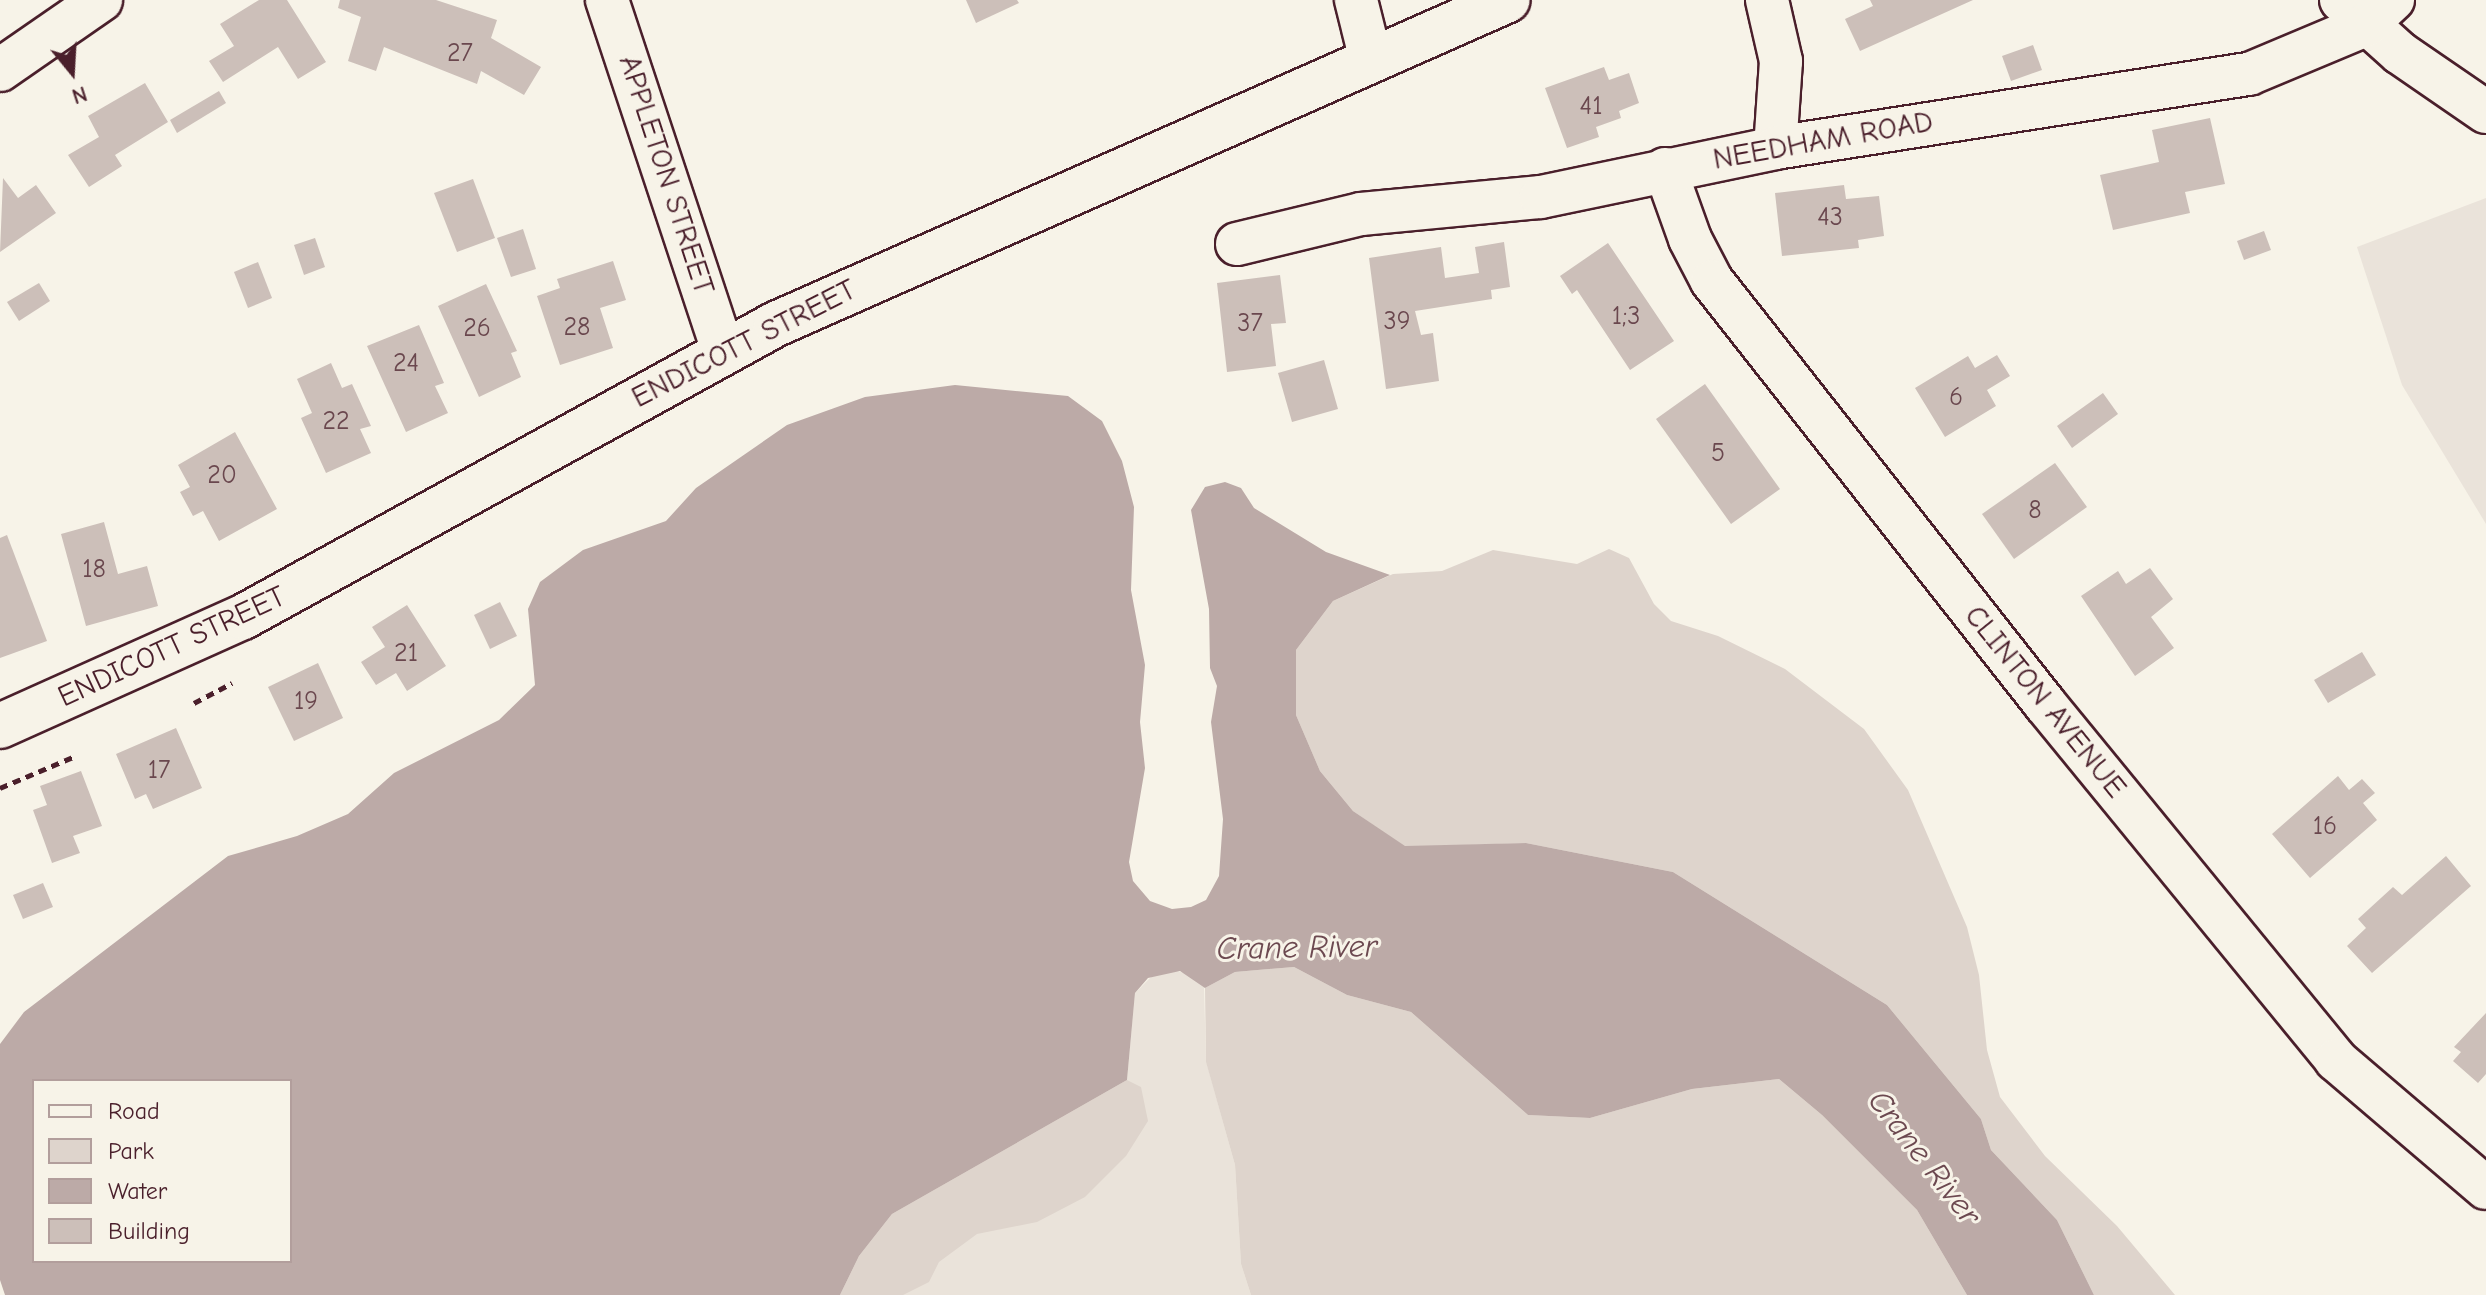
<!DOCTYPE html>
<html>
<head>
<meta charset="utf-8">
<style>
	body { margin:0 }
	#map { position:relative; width:2486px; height:1295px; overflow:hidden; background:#f7f3e8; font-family:"Comic Neue",sans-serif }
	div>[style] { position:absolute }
	.built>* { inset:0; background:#eae3da }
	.green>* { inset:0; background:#ded4cc }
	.water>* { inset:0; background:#bcaaa7 }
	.building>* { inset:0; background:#ccbfb9 }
	.path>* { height:5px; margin-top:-2.5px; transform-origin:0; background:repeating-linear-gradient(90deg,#4a1f2b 0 8px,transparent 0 14px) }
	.roads { filter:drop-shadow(2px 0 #4a1f2b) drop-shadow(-2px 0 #4a1f2b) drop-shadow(0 2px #4a1f2b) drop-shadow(0 -2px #4a1f2b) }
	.minor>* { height:42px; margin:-21px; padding:0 21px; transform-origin:21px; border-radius:21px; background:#f7f3e8 }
	.major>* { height:44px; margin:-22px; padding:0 22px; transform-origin:22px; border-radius:22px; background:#f7f3e8 }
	span { translate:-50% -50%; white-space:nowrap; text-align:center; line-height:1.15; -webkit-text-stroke:6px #f7f3e8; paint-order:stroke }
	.number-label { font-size:26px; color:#6a474e }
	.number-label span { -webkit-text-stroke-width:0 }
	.street-label { font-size:30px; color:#4a1f2b }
	.water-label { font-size:32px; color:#6c4950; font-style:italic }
	.legend { position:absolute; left:32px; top:1079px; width:260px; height:184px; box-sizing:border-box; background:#f7f3e8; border:2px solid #b29e9c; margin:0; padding:10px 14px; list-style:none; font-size:24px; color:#4a1f2b }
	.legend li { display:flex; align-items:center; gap:16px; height:40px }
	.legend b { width:40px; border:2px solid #b29e9c }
	.north { position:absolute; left:32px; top:32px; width:80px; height:80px; -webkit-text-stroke:6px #f7f3e8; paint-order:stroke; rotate:162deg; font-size:22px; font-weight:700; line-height:32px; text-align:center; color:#4a1f2b }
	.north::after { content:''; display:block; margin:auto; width:28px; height:36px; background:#4a1f2b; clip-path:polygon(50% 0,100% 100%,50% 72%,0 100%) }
</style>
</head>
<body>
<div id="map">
	<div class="built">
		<div style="clip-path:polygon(2486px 198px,2486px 524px,2402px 385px,2357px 247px)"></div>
		<div style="clip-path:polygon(1169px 970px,1186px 973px,1204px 986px,1206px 1061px,1235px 1165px,1241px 1264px,1251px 1295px,840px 1295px,1127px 1080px,1135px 993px,1153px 975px)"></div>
	</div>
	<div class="green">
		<div style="clip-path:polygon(1609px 549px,1629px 558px,1654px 604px,1671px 621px,1718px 636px,1785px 669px,1864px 729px,1908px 790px,1967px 927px,1979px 975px,1987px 1050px,2000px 1097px,2045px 1156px,2117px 1226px,2175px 1295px,2094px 1295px,2057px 1220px,1991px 1150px,1981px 1119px,1887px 1005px,1673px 872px,1526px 843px,1405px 847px,1353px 811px,1320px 771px,1296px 715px,1296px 650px,1333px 601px,1393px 574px,1442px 571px,1493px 550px,1577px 564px)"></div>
		<div style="clip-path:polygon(1294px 967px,1347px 995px,1411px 1012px,1528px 1115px,1590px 1118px,1692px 1089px,1779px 1079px,1822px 1115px,1917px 1210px,1967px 1295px,1251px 1295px,1241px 1264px,1235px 1165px,1206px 1062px,1205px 988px,1235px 972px)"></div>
		<div style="clip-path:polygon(1127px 1080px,1141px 1087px,1148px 1121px,1126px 1156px,1085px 1197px,1037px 1222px,977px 1234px,939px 1262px,929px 1282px,903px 1295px,840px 1295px,859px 1256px,892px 1214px)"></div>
	</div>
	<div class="water">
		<div style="clip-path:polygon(evenodd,955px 385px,1068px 396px,1102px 421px,1122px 461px,1134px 507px,1131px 590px,1145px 665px,1140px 722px,1145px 768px,1129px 862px,1133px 881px,1150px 901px,1172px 909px,1191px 907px,1206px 900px,1219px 876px,1223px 819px,1211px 722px,1217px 686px,1210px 668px,1209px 609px,1191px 510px,1205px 487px,1225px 482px,1241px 488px,1254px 508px,1326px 552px,1390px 575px,1333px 601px,1296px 650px,1296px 715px,1320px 771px,1353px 811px,1405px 846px,1526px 843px,1673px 872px,1887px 1005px,1981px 1119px,1991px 1150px,2057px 1220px,2094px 1295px,1967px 1295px,1917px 1210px,1822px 1115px,1779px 1079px,1692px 1089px,1590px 1118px,1528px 1115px,1411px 1012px,1347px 995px,1294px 967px,1235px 972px,1205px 988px,1180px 971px,1148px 978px,1135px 993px,1127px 1080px,892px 1214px,859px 1256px,840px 1295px,5px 1295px,0 1280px,0 1044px,24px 1012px,228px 856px,297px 836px,348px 814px,394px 773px,499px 720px,535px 685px,528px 609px,540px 582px,583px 550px,666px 521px,696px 488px,787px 425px,865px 397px,955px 385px,34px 1081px,290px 1081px,290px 1261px,34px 1261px,34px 1081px)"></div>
	</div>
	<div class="building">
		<div style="clip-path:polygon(259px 0,287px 0,326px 62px,298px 79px,278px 47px,223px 82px,209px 61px,234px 46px,220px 24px)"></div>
		<div style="clip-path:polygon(340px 0,436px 0,497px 20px,491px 38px,541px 67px,524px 95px,481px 71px,477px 84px,384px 47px,376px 71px,348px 61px,361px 17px,338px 8px)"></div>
		<div style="clip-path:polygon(966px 0,1017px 0,1019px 3px,976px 23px)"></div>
		<div style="clip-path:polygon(1870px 0,1973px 0,1860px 51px,1845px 19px,1873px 6px)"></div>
		<div style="clip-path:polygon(2033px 45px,2042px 70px,2011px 81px,2002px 56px)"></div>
		<div style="clip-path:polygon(1604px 67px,1609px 80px,1629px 73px,1639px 103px,1619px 111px,1621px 118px,1596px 127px,1599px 137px,1567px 148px,1545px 88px)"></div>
		<div style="clip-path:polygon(145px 83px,168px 122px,115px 155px,122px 166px,89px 187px,68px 155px,99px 137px,88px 116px)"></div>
		<div style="clip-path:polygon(219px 91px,226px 103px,177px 133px,170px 120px)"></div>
		<div style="clip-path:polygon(2210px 118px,2225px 184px,2185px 192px,2190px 213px,2113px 230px,2100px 175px,2159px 162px,2152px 130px)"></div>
		<div style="clip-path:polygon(3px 178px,18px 198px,36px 185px,56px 213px,0 252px)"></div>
		<div style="clip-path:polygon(473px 179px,495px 238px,457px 252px,434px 193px)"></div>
		<div style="clip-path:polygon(1844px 185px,1846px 199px,1879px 196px,1884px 236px,1858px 240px,1859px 248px,1782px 256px,1775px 193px)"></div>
		<div style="clip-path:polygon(523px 229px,536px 269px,511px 277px,497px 238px)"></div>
		<div style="clip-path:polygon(2264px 231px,2271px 250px,2244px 260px,2237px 241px)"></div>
		<div style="clip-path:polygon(315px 238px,325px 267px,304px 275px,294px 245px)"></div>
		<div style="clip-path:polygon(1504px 242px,1510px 287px,1491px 290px,1492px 299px,1415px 311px,1421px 335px,1433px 333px,1439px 381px,1386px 389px,1369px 258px,1441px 247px,1445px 278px,1479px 273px,1475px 247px)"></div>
		<div style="clip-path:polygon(1608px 243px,1674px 341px,1630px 370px,1577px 290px,1572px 294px,1560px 276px)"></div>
		<div style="clip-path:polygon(613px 261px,626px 300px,600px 308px,613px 348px,560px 365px,537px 296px,560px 288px,557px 279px)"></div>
		<div style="clip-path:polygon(258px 262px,272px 298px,248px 308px,234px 272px)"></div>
		<div style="clip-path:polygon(1280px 275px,1286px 323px,1271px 324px,1276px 366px,1227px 372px,1217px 283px)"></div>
		<div style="clip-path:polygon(39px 283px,50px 301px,19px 321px,7px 302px)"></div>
		<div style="clip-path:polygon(486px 284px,517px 351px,511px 353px,521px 377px,479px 397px,438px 306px)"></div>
		<div style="clip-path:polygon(419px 325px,444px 383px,435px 386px,448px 413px,406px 432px,367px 346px)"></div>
		<div style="clip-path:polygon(1997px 355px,2010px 376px,1987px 390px,1996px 406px,1945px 437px,1915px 388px,1968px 356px,1975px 368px)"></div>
		<div style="clip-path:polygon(1324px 360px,1338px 409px,1292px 422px,1278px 373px)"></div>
		<div style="clip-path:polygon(331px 363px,342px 388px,352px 384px,371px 426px,360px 429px,371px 453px,326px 473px,301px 418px,312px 413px,297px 379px)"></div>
		<div style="clip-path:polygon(1705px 384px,1780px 489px,1731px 524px,1656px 419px)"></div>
		<div style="clip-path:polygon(2103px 393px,2118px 414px,2072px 448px,2057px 426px)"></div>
		<div style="clip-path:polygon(235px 432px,277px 509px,219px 541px,203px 511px,193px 516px,180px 492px,190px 487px,178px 465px)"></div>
		<div style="clip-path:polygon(2055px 463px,2087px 507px,2014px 559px,1982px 514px)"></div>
		<div style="clip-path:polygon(104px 522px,118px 574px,147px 566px,158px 606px,86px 626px,61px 534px)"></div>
		<div style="clip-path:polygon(7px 535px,47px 641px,0 658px,0 538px)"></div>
		<div style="clip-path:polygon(2150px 568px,2173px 599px,2151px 617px,2174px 648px,2135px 676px,2081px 596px,2118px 571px,2126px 584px)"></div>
		<div style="clip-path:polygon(500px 602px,517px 636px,490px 649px,474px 615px)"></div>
		<div style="clip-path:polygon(407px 605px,446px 666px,407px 691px,396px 673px,376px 685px,361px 662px,385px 647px,372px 627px)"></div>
		<div style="clip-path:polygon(2362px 652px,2376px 675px,2328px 703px,2314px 680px)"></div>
		<div style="clip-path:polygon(318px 663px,343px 718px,294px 741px,268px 687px)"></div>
		<div style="clip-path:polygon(176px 728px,202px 788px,153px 809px,146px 794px,135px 799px,116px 754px)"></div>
		<div style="clip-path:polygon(81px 771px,102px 826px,73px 836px,80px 853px,52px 863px,33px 810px,47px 805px,40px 786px)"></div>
		<div style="clip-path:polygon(2338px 776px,2349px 790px,2362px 779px,2375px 793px,2363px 803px,2377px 820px,2310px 878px,2272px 834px)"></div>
		<div style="clip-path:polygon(2446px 856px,2471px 886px,2372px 973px,2347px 946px,2366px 928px,2358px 919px,2393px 887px,2402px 895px)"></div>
		<div style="clip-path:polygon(43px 883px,53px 907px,23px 919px,13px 895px)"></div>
		<div style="clip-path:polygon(2486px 1013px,2486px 1074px,2478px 1083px,2453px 1061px,2461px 1052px,2454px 1047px)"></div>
	</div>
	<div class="path">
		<div style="left:194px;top:703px;width:43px;rotate:-27.8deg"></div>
		<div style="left:0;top:788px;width:79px;rotate:-23deg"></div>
	</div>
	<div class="roads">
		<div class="minor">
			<div style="left:607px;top:0;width:369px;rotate:71.7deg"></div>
			<div style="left:1356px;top:0;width:62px;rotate:76deg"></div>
			<div style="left:1767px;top:0;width:63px;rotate:77.1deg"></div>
			<div style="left:1781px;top:61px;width:87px;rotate:93.9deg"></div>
			<div style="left:2341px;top:0;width:79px;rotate:41.9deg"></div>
			<div style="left:2400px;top:53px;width:104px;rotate:34.5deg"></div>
			<div style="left:0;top:70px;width:123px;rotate:-34.7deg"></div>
			<div style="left:1665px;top:169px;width:74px;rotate:70.3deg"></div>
			<div style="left:1690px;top:239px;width:47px;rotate:62.4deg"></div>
			<div style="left:1712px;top:281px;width:538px;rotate:51.79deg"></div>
			<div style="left:2045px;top:704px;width:460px;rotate:50.7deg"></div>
			<div style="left:2336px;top:1060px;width:197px;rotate:40.5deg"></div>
			<div style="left:1237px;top:244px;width:128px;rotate:-13.6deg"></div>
			<div style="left:1361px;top:214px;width:181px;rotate:-5.4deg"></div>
			<div style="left:1541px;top:197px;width:239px;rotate:-11.8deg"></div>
			<div style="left:1775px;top:148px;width:480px;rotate:-8.9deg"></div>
			<div style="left:2249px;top:74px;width:127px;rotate:-22.7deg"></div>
			<div style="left:2366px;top:25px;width:37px;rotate:-43deg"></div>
		</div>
		<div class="major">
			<div style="left:0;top:726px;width:266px;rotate:-24.2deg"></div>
			<div style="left:243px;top:617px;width:608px;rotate:-28.8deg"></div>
			<div style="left:776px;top:324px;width:800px;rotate:-23.88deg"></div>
		</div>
	</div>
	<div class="number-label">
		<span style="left:460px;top:54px">27</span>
		<span style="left:1591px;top:107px">41</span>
		<span style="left:1830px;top:218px">43</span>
		<span style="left:1626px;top:317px">1;3</span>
		<span style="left:1397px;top:322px">39</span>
		<span style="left:1250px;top:324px">37</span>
		<span style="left:577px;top:328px">28</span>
		<span style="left:477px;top:329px">26</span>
		<span style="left:406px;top:364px">24</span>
		<span style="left:1956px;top:398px">6</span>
		<span style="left:336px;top:422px">22</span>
		<span style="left:1718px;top:454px">5</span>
		<span style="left:222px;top:476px">20</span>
		<span style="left:2035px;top:511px">8</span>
		<span style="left:94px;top:570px">18</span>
		<span style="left:406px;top:654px">21</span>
		<span style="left:306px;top:702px">19</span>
		<span style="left:159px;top:771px">17</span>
		<span style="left:2325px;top:827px">16</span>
	</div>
	<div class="street-label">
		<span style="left:1823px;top:141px;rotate:-10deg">NEEDHAM ROAD</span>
		<span style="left:666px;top:175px;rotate:72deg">APPLETON STREET</span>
		<span style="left:744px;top:344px;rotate:-27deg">ENDICOTT STREET</span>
		<span style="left:172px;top:647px;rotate:-25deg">ENDICOTT STREET</span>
		<span style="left:2045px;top:702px;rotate:51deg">CLINTON AVENUE</span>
	</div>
	<div class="water-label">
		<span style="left:1297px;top:948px;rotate:-1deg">Crane River</span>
		<span style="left:1924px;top:1158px;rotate:52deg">Crane River</span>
	</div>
	<ul class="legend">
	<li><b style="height:10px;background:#f7f3e8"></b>Road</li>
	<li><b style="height:22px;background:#ded4cc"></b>Park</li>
	<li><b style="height:22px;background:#bcaaa7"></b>Water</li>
	<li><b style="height:22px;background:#ccbfb9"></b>Building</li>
	</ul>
	<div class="north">N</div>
</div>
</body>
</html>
